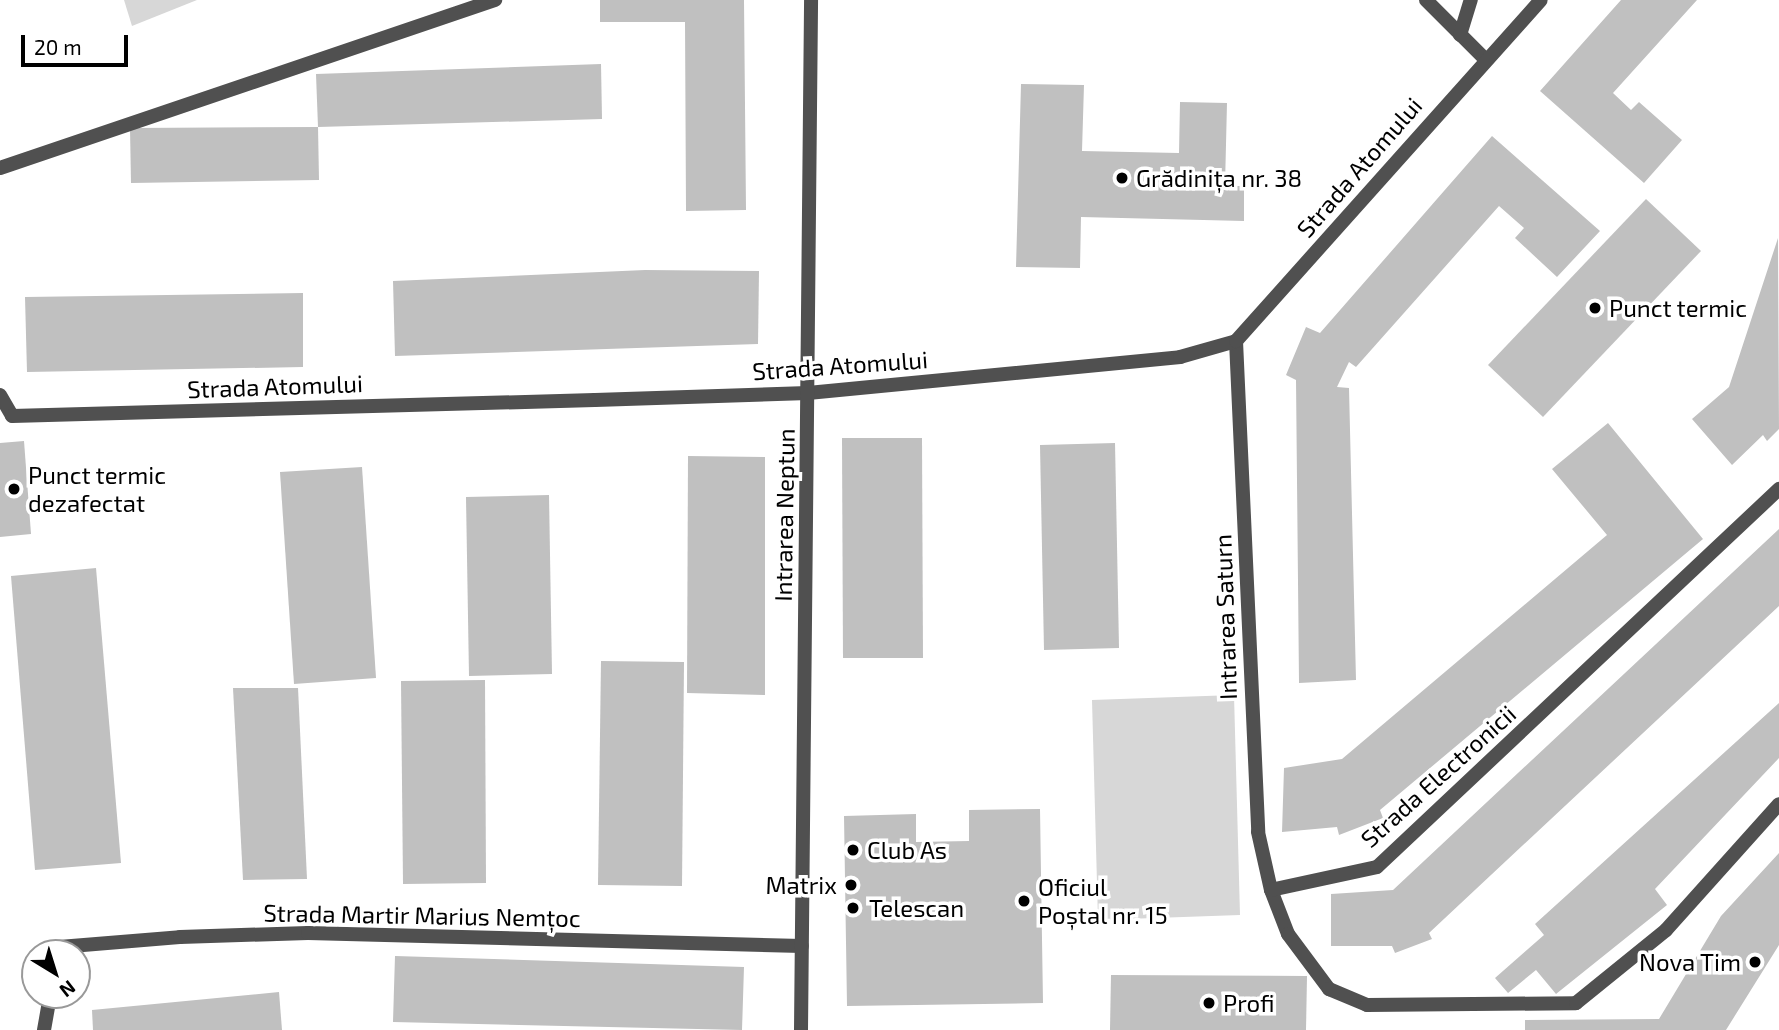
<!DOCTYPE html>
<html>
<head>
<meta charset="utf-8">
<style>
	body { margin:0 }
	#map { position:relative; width:1779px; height:1030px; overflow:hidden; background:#fff; font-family:"Exo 2",sans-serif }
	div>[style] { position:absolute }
	.green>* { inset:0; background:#d7d7d7 }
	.building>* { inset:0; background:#c0c0c0 }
	.service>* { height:14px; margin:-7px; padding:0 7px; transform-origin:7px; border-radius:7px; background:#505050 }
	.minor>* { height:14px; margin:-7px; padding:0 7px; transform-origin:7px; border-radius:7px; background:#505050 }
	.dots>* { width:19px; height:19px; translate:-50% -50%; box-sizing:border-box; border:4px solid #fff; border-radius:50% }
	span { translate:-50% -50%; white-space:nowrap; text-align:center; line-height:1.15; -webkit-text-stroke:7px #fff; paint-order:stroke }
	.street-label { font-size:24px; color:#000 }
	.poi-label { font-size:24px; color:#000 }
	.left { translate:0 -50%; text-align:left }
	.right { translate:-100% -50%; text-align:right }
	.north { position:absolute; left:21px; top:939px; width:70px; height:70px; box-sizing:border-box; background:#fff; border:2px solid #999; border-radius:50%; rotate:142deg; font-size:19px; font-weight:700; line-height:28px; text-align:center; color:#000 }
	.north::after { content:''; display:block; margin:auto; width:24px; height:32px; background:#000; clip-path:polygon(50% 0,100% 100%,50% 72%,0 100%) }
	.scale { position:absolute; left:21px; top:35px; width:107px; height:32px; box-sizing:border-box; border:4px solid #000; border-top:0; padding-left:9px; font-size:21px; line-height:24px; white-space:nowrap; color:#000; -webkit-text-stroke:5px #fff; paint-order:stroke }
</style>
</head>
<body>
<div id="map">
	<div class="green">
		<div style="clip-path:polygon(124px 0,197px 0,132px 26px)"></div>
		<div style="clip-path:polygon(1234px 695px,1240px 915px,1098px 920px,1092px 700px)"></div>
	</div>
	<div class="building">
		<div style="clip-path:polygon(600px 0,744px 0,746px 210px,686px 211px,685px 22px,600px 22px)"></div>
		<div style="clip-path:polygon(1621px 0,1697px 0,1613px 93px,1631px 110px,1639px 102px,1682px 140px,1644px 183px,1540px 91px)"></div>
		<div style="clip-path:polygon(601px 64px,602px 119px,318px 127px,316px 74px)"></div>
		<div style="clip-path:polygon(1021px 84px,1084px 85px,1082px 151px,1179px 153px,1180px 102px,1227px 103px,1225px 186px,1244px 186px,1244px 221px,1081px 217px,1080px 268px,1016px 267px)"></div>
		<div style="clip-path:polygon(318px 127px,319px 180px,131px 183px,130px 128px)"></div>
		<div style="clip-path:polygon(1492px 136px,1600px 231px,1557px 277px,1515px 238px,1524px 228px,1499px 206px,1356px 367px,1349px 362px,1337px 387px,1349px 388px,1356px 680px,1299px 683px,1296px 380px,1286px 375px,1306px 327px,1320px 333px)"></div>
		<div style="clip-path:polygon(1646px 199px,1701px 251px,1543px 417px,1488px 365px)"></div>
		<div style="clip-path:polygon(1778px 238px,1779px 429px,1767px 441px,1763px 435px,1732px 465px,1692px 419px,1729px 387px)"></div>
		<div style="clip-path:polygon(645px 270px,759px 271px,758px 344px,395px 356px,393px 281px)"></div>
		<div style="clip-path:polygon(303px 293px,303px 367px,27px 372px,25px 297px)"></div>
		<div style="clip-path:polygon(1608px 423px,1703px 539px,1380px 810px,1383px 818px,1339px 835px,1337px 827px,1282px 832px,1284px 768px,1342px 759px,1607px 535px,1552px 469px)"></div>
		<div style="clip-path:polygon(842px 438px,922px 438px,923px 658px,843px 658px)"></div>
		<div style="clip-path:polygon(24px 441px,31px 534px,0 537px,0 443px)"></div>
		<div style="clip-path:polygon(1115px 443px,1119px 648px,1044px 650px,1040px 445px)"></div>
		<div style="clip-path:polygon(688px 456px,765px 457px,765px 695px,687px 693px)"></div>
		<div style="clip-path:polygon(362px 467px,376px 678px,294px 684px,280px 472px)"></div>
		<div style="clip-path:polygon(549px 495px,552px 674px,469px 676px,466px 497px)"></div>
		<div style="clip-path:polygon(1779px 529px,1779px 606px,1429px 933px,1432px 939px,1395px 953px,1392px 946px,1331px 946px,1331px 894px,1393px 890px)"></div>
		<div style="clip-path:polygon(96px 568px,121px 863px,35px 870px,11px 576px)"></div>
		<div style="clip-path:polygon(601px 661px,684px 662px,682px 886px,598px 885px)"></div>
		<div style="clip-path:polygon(485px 680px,486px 883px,403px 884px,401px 681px)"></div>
		<div style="clip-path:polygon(233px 688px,298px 688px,307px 879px,243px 880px)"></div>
		<div style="clip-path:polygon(1779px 703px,1779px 758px,1655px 889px,1667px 905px,1556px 994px,1536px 970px,1508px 993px,1495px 978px,1544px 935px,1535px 924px)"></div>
		<div style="clip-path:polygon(1040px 809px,1043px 1003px,847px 1006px,844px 816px,916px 814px,916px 842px,969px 841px,969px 810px)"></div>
		<div style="clip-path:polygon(1779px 853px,1779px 945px,1726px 1030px,1525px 1030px,1525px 1020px,1659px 1019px,1721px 916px)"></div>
		<div style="clip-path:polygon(395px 956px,744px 967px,742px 1030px,393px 1022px)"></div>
		<div style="clip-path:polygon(1111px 975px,1307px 976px,1306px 1030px,1110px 1030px)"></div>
		<div style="clip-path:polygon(279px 992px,282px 1030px,93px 1030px,92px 1010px)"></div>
	</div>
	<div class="service">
		<div style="left:1271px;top:890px;width:47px;rotate:68.9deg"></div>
		<div style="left:1288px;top:934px;width:69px;rotate:53.3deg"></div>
		<div style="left:1329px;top:989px;width:41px;rotate:22.8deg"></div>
		<div style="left:1367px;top:1005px;width:209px;rotate:-0.5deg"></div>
		<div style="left:1576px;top:1003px;width:116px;rotate:-39deg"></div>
		<div style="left:1666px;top:930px;width:169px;rotate:-48.1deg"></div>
		<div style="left:48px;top:953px;width:5px;rotate:-101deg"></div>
		<div style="left:47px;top:948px;width:133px;rotate:-4.7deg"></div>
		<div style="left:180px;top:937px;width:128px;rotate:-1.8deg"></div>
		<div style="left:308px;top:933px;width:494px;rotate:1.5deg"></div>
		<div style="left:44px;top:1030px;width:36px;rotate:-80deg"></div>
	</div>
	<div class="minor">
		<div style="left:1426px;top:0;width:85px;rotate:45deg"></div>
		<div style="left:1460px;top:35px;width:37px;rotate:-73deg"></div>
		<div style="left:0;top:168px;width:523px;rotate:-18.75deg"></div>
		<div style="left:1236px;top:341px;width:491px;rotate:87.4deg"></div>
		<div style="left:1258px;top:832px;width:59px;rotate:77.4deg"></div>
		<div style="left:1271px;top:890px;width:108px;rotate:-12.2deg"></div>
		<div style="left:1377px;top:867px;width:552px;rotate:-43.24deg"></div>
		<div style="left:0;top:395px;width:24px;rotate:60deg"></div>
		<div style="left:12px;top:416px;width:583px;rotate:-1.57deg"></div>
		<div style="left:595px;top:400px;width:213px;rotate:-1.9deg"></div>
		<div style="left:808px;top:393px;width:374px;rotate:-5.5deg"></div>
		<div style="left:1180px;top:357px;width:58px;rotate:-15.9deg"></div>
		<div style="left:1236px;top:341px;width:457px;rotate:-48.2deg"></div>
		<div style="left:801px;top:1030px;width:1030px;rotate:-89.44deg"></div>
	</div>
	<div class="dots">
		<div style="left:1122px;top:178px;background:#000"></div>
		<div style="left:1595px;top:308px;background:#000"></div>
		<div style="left:14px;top:489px;background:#000"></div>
		<div style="left:853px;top:850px;background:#000"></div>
		<div style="left:851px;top:885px;background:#000"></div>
		<div style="left:1024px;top:901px;background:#000"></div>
		<div style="left:853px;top:908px;background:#000"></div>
		<div style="left:1755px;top:962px;background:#000"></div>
		<div style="left:1209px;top:1003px;background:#000"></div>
	</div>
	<div class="street-label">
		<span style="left:1359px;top:167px;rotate:-49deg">Strada Atomului</span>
		<span style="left:840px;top:365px;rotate:-4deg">Strada Atomului</span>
		<span style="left:275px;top:386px;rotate:-2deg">Strada Atomului</span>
		<span style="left:784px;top:515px;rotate:-89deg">Intrarea Neptun</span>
		<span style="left:1225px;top:617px;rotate:-92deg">Intrarea Saturn</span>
		<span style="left:1438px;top:776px;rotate:-42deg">Strada Electronicii</span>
		<span style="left:422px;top:915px;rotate:1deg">Strada Martir Marius Nemțoc</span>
	</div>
	<div class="poi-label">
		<span class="left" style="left:1136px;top:178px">Grădinița nr. 38</span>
		<span class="left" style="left:1609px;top:308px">Punct termic</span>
		<span class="left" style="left:28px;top:489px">Punct termic<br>dezafectat</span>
		<span class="left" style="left:867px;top:850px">Club As</span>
		<span class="right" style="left:837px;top:885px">Matrix</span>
		<span class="left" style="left:1038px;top:901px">Oficiul<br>Poștal nr. 15</span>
		<span class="left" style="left:869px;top:908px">Telescan</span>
		<span class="right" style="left:1741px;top:962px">Nova Tim</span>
		<span class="left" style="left:1223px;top:1003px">Profi</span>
	</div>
	<div class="north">N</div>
	<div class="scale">20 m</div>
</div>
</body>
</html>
